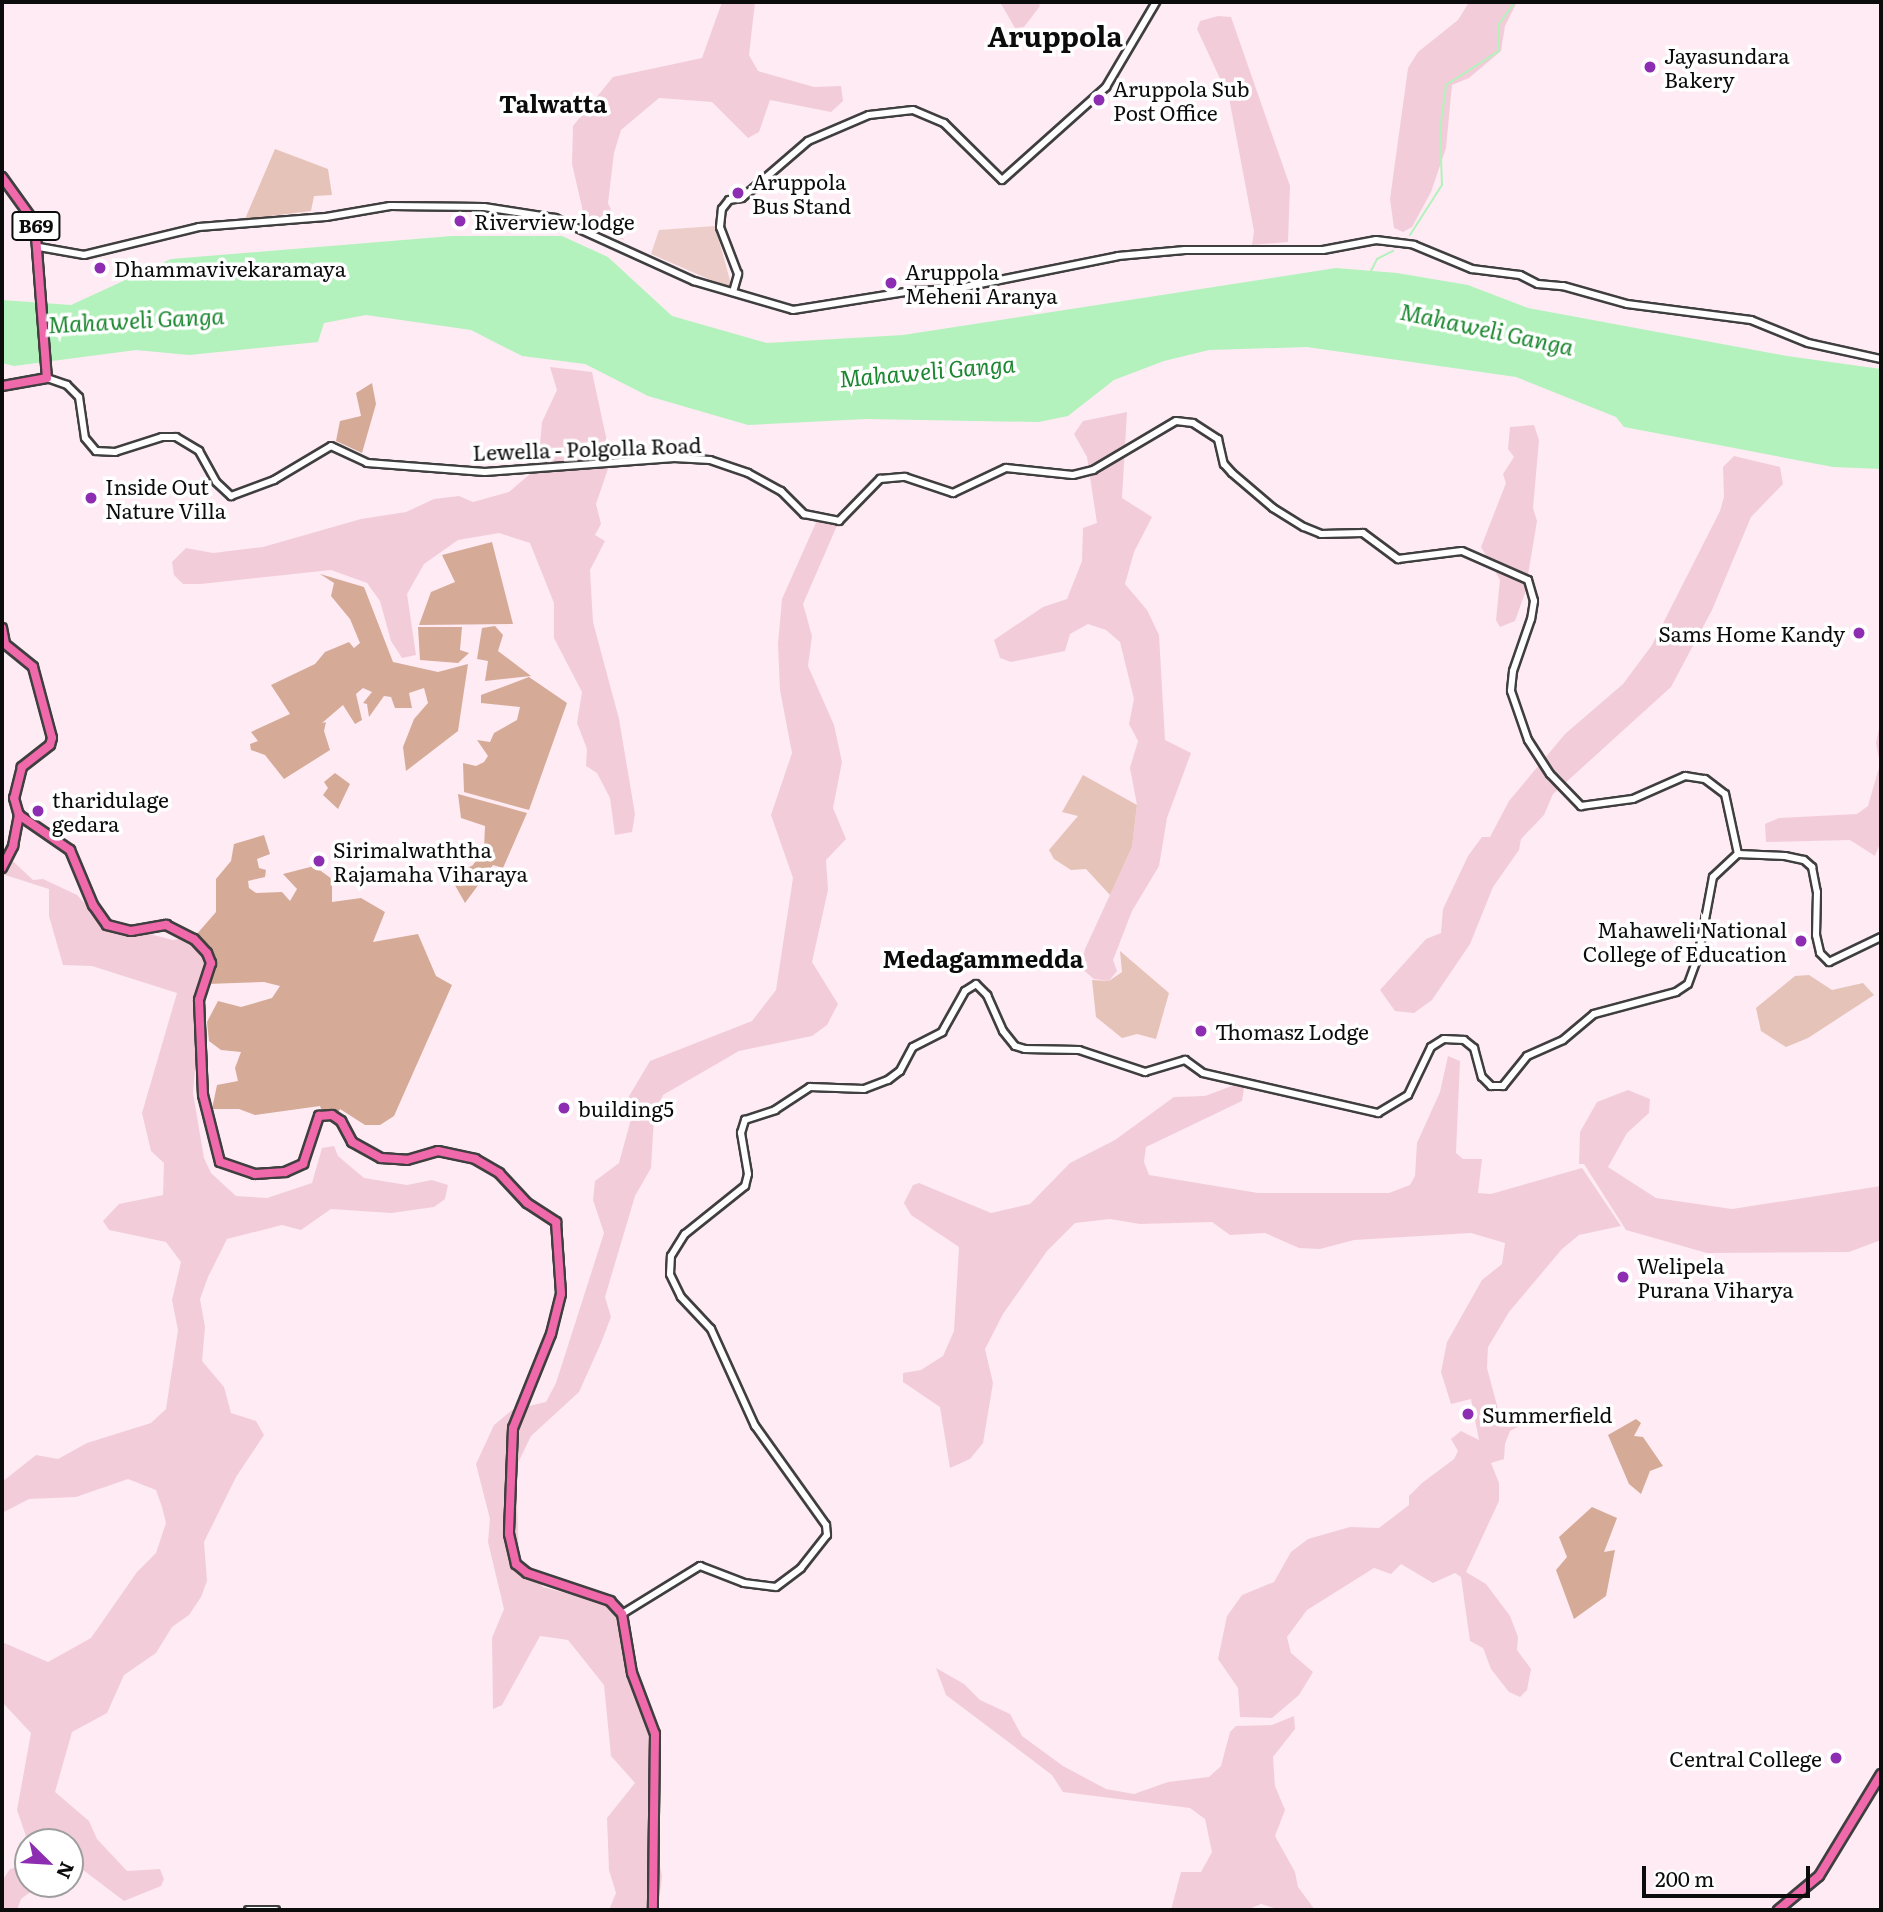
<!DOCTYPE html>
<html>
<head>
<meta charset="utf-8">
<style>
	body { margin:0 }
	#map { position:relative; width:1883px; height:1912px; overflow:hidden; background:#feebf4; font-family:Literata,serif }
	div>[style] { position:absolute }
	.farmland>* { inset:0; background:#f2cdd9 }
	.green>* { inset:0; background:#e6c3b8 }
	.forest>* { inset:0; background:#d5ab98 }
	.pitch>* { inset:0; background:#edcdc9 }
	.water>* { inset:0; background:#b3f2bc }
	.stream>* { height:2px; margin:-1px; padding:0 1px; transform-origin:1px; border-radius:1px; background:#b3f2bc }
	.roads { filter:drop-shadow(2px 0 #3f3f3f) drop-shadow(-2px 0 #3f3f3f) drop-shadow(0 2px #3f3f3f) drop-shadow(0 -2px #3f3f3f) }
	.minor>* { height:6px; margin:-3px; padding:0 3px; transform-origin:3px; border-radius:3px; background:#fff }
	.major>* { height:8px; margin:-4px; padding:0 4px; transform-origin:4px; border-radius:4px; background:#f069ab }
	.dots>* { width:19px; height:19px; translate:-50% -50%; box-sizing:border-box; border:4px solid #fff; border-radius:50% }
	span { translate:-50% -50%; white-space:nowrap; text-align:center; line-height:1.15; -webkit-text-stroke:7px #fff; paint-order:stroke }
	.shield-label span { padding:2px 5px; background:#fff; border:2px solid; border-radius:5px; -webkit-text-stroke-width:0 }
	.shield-label { font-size:19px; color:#0c0c0c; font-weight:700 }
	.poi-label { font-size:21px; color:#0c0c0c }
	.left { translate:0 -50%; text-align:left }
	.right { translate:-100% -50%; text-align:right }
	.street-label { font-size:21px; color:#0c0c0c }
	.water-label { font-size:23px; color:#1c8831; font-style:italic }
	.quarter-label { font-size:24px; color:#0c0c0c; font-weight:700 }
	.district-label { font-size:28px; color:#0c0c0c; font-weight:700 }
	.frame { position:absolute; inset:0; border:4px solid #0c0c0c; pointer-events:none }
	.north { position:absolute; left:14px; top:1828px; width:70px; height:70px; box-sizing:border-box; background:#fff; border:2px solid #9e9e9e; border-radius:50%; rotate:114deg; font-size:19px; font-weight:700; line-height:28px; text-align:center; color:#0c0c0c }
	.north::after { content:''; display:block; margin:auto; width:24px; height:32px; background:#8c2db2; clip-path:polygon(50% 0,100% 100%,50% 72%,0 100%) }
	.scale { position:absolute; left:1642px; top:1866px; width:168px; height:32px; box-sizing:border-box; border:4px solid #0c0c0c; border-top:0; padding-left:9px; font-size:21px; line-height:24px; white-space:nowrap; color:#0c0c0c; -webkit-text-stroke:5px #fff; paint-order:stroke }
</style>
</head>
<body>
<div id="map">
	<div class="farmland">
		<div style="clip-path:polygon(722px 2px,755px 2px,749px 55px,758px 71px,814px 87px,841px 86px,843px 101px,831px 112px,770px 100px,759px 132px,748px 138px,712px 102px,659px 98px,621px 130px,614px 153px,608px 203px,624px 240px,575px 220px,584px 216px,572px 164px,573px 126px,613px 77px,702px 58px)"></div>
		<div style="clip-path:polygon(1000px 2px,1038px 2px,1040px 6px,1024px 27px,1015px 28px)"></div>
		<div style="clip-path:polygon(1469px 2px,1517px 2px,1505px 26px,1501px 51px,1469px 78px,1452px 85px,1446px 148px,1431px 192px,1412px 227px,1403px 232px,1394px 228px,1390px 199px,1408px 68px,1418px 52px,1458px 20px)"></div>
		<div style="clip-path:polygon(1218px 16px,1231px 17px,1290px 186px,1288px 242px,1252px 245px,1254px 231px,1229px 98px,1197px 29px,1200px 21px)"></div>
		<div style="clip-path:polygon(550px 367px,592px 372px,611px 460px,596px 504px,601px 524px,595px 535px,605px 541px,590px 570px,593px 622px,619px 719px,635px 814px,632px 832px,615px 835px,610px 798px,597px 773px,586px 766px,587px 749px,577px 723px,582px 692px,554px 638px,554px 603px,530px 543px,499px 533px,458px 540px,424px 564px,407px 594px,416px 655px,402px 658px,391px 641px,380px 601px,367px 583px,331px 570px,201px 584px,183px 584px,174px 575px,172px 562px,186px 548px,213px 553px,263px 547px,361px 519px,406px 512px,434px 499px,459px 496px,473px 502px,509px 492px,538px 467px,542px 422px,557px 390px)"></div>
		<div style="clip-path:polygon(1127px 412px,1122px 498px,1152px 517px,1134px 552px,1125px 584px,1147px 610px,1159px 635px,1165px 740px,1191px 753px,1167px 818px,1159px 866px,1132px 911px,1113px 960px,1117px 971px,1109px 981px,1094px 979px,1081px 968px,1085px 949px,1132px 847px,1137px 805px,1130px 768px,1138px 741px,1129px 724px,1134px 699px,1120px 642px,1106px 630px,1088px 624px,1070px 634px,1065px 651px,1011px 662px,1000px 658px,994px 640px,1043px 607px,1067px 599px,1082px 561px,1083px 528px,1097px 523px,1087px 457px,1074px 434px,1083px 421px)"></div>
		<div style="clip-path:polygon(1534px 425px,1539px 440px,1533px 508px,1537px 521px,1525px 593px,1515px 621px,1500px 627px,1496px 620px,1500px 580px,1481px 547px,1506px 483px,1503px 474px,1514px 457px,1508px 449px,1510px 427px)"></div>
		<div style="clip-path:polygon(1734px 456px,1780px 467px,1783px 484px,1751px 517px,1712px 610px,1671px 687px,1553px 794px,1544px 815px,1521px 839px,1519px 850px,1493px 887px,1470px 944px,1432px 1000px,1414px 1013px,1395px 1011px,1380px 990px,1426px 939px,1441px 933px,1443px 909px,1468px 856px,1482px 837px,1490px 837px,1509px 801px,1565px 734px,1623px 684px,1652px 645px,1720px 511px,1724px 497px,1723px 467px)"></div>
		<div style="clip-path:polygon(818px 518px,839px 521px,803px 604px,812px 636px,808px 666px,834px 725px,842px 762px,833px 808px,846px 839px,826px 860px,828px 890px,812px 962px,838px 1004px,827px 1025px,812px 1036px,739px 1051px,663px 1095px,654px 1118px,651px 1168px,635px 1196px,605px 1297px,611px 1317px,601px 1343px,579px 1392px,531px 1436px,516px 1467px,519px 1562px,543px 1587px,614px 1606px,630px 1643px,632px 1673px,655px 1734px,659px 1777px,655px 1843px,662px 1876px,658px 1910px,609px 1910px,616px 1893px,609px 1870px,607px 1818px,635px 1783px,611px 1756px,604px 1685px,568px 1640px,540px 1636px,502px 1705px,493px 1709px,492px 1638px,504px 1609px,488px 1542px,490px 1519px,476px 1464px,494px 1425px,512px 1410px,546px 1402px,556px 1383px,604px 1233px,593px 1200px,595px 1181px,619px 1163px,631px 1119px,628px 1098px,650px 1061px,752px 1021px,776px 990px,793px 878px,771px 815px,792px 753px,780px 690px,778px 644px,782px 599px)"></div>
		<div style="clip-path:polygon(1881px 719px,1881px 841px,1875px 856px,1850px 840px,1766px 842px,1765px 824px,1779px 818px,1857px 814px,1868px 806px,1880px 764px,1876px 743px)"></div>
		<div style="clip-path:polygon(2px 851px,33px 880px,43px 879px,77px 895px,103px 922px,173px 940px,196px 935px,216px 960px,201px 1001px,193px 1093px,204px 1158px,211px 1173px,236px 1196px,267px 1198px,312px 1183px,322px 1148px,334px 1146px,338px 1156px,364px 1178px,407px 1185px,432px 1180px,448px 1185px,445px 1199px,434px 1207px,391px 1213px,331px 1209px,301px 1230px,282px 1225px,227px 1239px,208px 1277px,200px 1299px,205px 1327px,202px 1361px,224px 1387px,231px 1413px,256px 1421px,264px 1435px,236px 1477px,204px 1542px,207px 1581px,201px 1597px,189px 1615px,172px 1627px,156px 1653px,124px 1675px,107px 1713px,72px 1732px,55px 1792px,89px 1821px,97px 1839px,127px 1871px,160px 1869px,164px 1879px,161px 1886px,124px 1901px,70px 1860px,70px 1842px,28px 1842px,17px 1810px,31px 1733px,2px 1702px,2px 1642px,48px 1662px,91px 1638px,137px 1572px,156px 1553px,166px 1523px,162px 1507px,156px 1490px,128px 1479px,76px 1497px,29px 1499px,2px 1513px,2px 1482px,36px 1455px,58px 1459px,87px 1443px,151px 1423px,166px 1409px,178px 1330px,172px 1300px,181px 1262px,166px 1242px,109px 1230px,103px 1221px,119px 1204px,163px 1195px,164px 1163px,151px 1151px,142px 1113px,177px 993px,92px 966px,63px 965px,49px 916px,49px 889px,2px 874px)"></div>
		<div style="clip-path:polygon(1448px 1056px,1460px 1061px,1456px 1153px,1463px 1159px,1482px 1159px,1478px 1193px,1491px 1194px,1582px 1168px,1621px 1226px,1579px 1235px,1562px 1249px,1509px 1312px,1488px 1347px,1487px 1368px,1498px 1409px,1522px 1413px,1521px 1425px,1510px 1431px,1505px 1444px,1504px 1459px,1491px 1463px,1499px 1483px,1499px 1501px,1466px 1572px,1486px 1584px,1510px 1616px,1518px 1637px,1517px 1650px,1531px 1669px,1527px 1690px,1520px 1697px,1509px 1692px,1491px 1669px,1483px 1648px,1470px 1641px,1461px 1577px,1455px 1573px,1433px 1583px,1401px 1564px,1391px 1574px,1374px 1568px,1307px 1610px,1287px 1637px,1291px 1653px,1313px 1672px,1299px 1695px,1272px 1718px,1240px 1717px,1238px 1688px,1218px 1659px,1227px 1616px,1242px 1595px,1274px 1582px,1291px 1552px,1308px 1539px,1350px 1527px,1379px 1528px,1409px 1505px,1409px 1496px,1422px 1483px,1454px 1459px,1458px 1451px,1451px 1439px,1461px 1431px,1479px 1440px,1471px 1399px,1451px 1404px,1441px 1372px,1447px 1342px,1482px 1280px,1502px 1264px,1505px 1243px,1471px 1233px,1354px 1240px,1320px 1249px,1299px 1248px,1265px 1233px,1230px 1235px,1212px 1222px,1140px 1224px,1110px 1219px,1075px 1223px,1047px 1251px,1003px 1314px,985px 1349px,993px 1383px,983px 1443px,970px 1459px,950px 1468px,940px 1407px,903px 1382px,903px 1373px,921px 1370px,943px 1356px,954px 1331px,959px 1247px,911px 1215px,904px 1203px,913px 1185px,919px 1183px,991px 1213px,1030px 1204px,1070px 1163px,1115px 1140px,1174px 1097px,1205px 1096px,1245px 1081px,1242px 1101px,1146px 1147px,1144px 1162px,1149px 1175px,1258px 1193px,1389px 1193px,1410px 1185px,1415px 1176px,1417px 1143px,1440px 1092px)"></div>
		<div style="clip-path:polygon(1628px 1090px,1650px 1099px,1649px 1113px,1627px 1133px,1608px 1167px,1656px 1198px,1732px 1209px,1881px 1186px,1881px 1240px,1849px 1252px,1707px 1253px,1626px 1230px,1584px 1164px,1579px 1164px,1580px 1132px,1597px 1102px)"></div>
		<div style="clip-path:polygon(936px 1668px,964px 1684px,980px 1700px,1010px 1714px,1022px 1736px,1063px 1766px,1106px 1789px,1134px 1794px,1168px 1782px,1209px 1777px,1221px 1766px,1230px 1732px,1236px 1726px,1272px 1725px,1294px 1716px,1295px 1729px,1273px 1757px,1275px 1786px,1285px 1810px,1275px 1836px,1295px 1872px,1298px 1887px,1315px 1910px,1280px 1910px,1261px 1904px,1247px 1910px,1171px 1910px,1181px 1872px,1201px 1872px,1212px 1852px,1205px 1819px,1190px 1808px,1063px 1792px,1052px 1775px,946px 1695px)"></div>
		<div style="clip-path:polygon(28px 1846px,28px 1884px,41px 1884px,21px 1899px,17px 1910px,2px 1910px,2px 1881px,10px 1869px,23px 1866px)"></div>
	</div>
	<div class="green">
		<div style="clip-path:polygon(275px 149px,328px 169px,332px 195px,314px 196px,311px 211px,245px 219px)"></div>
		<div style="clip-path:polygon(1083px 775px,1137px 805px,1132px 847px,1110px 895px,1086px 869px,1071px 870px,1054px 859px,1049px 850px,1078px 816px,1062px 812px)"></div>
		<div style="clip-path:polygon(1120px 951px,1169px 993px,1156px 1039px,1137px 1034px,1122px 1038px,1096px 1017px,1092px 980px,1109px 981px,1122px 972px)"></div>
		<div style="clip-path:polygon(1809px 975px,1832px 990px,1863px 983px,1874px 995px,1808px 1038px,1786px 1047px,1761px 1031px,1756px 1008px,1795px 976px)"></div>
	</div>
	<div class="forest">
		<div style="clip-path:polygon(372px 383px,376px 404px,362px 453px,336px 441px,340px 421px,361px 416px,356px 393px)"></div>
		<div style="clip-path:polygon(492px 542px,513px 624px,419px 625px,431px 592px,455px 582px,442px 555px)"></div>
		<div style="clip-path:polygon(320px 574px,364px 587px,393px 662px,438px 672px,468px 664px,458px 731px,406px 771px,403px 747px,414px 719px,428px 703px,424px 688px,409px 693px,412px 708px,395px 708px,391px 697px,384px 696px,369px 717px,367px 704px,363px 703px,372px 692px,363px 688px,356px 694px,362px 720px,355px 724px,343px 705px,322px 723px,326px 722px,324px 731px,330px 750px,284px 779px,265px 755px,251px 750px,250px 744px,258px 741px,251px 732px,290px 714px,271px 685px,315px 664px,325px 652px,349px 642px,354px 648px,360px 643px,350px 619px,331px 596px,334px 583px)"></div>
		<div style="clip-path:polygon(495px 626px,503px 635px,498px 651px,531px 676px,485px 681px,488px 661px,477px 659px,482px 628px)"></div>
		<div style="clip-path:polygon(418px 627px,462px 627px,460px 650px,469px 653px,458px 663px,420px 660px)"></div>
		<div style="clip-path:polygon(529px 677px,567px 703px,529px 810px,464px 792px,463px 763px,476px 766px,484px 762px,488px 756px,477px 740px,490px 742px,494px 733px,517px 720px,520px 707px,481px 703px,481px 695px)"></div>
		<div style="clip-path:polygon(335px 773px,350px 784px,338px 809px,323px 795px,328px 788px,324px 782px)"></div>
		<div style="clip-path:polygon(458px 794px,527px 813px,503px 868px,493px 865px,465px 903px,451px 878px,473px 865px,484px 849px,485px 826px,461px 818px)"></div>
		<div style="clip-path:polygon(264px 835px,270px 854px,257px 859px,259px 868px,266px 870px,265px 877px,248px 881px,249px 888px,256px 893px,282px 892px,290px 901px,297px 889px,283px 874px,314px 866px,332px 879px,332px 902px,361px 898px,385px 912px,373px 942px,418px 934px,436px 976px,452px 985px,394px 1116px,380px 1125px,365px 1125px,340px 1109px,335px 1119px,325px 1118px,320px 1106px,255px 1115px,239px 1109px,212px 1109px,217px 1085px,238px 1081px,235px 1068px,241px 1052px,221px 1050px,209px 1041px,207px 1022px,218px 1001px,241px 1007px,272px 998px,280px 986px,264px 982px,207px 984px,216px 960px,196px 935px,216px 912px,216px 879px,231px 861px,234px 844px)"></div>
		<div style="clip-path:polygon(1636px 1419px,1641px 1423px,1634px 1436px,1643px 1437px,1663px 1466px,1650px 1471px,1641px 1494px,1629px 1484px,1608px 1435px)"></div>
		<div style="clip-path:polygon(1592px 1507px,1617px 1518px,1604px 1552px,1615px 1550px,1606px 1596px,1574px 1619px,1556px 1570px,1567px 1557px,1559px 1537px)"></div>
	</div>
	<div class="pitch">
		<div style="clip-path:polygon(715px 226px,731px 284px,727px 287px,651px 254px,659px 230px)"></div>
	</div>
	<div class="water">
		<div style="clip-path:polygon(452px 236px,562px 236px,608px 257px,672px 316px,767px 343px,903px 335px,1336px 268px,1397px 273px,1468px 285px,1528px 308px,1787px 356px,1881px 369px,1881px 469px,1833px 467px,1624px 427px,1616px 417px,1516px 377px,1307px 347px,1209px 350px,1164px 361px,1114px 380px,1068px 416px,1039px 422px,866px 419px,748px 425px,648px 396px,585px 364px,522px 356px,471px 330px,366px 315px,324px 323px,318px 342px,189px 355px,136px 350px,14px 366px,2px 363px,2px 300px,71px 305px,171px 259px)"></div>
	</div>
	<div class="stream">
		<div style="left:1410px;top:235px;width:59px;rotate:-57.4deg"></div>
		<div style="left:1442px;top:185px;width:54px;rotate:-92.1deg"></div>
		<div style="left:1440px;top:131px;width:46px;rotate:-82.6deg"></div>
		<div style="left:1446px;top:85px;width:63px;rotate:-32.7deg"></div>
		<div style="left:1499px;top:51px;width:27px;rotate:-90deg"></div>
		<div style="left:1499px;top:24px;width:27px;rotate:-54deg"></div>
		<div style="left:1371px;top:271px;width:13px;rotate:-63deg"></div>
		<div style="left:1377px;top:259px;width:18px;rotate:-27deg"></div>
		<div style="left:1881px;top:1737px;width:1px;rotate:-90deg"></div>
	</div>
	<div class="roads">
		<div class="minor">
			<div style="left:39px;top:247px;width:46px;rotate:10.1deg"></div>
			<div style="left:84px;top:255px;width:118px;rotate:-13.7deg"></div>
			<div style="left:199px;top:227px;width:127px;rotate:-4.5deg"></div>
			<div style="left:326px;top:217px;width:65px;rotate:-9.8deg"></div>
			<div style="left:390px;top:206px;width:94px;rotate:0.6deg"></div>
			<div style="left:484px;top:207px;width:72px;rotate:8.8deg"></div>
			<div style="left:555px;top:218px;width:153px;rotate:24.4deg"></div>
			<div style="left:694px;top:281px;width:103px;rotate:16.3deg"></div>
			<div style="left:793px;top:310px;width:120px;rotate:-9.1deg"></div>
			<div style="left:911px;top:291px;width:44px;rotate:-2.6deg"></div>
			<div style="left:955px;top:289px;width:166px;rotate:-11.4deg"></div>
			<div style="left:1118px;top:256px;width:67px;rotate:-5.1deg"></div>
			<div style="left:1185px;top:250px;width:138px"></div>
			<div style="left:1323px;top:250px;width:54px;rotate:-10.7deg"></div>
			<div style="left:1376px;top:240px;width:38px;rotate:7deg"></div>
			<div style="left:1414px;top:245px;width:63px;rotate:22.5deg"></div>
			<div style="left:1472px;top:269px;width:48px;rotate:7.1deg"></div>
			<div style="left:1520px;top:275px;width:20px;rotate:27deg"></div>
			<div style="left:1538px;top:284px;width:25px;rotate:5deg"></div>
			<div style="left:1563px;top:286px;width:66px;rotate:15.7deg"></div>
			<div style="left:1627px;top:304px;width:125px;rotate:7.4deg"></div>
			<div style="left:1751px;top:320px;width:61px;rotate:22deg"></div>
			<div style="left:1808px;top:343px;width:75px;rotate:12.4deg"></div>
			<div style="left:733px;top:292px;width:19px;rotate:-74deg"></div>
			<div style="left:738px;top:274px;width:50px;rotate:-111deg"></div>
			<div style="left:720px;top:227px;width:18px;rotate:-84deg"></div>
			<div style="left:722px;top:209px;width:11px;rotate:-52deg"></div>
			<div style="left:729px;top:200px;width:13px;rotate:-9deg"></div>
			<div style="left:742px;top:198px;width:87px;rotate:-40.8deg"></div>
			<div style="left:808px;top:141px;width:66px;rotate:-23.1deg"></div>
			<div style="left:869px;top:115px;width:44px;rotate:-6.5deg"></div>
			<div style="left:913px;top:110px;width:34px;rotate:23deg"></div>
			<div style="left:944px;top:123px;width:81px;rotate:44.5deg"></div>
			<div style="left:1002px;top:180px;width:140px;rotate:-41.8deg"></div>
			<div style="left:1106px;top:87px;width:99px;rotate:-59.5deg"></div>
			<div style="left:47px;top:378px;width:21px;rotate:19deg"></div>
			<div style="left:67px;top:385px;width:17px;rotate:45deg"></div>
			<div style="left:79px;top:397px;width:41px;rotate:81.7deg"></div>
			<div style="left:85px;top:438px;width:17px;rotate:50deg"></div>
			<div style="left:96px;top:451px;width:19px;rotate:3deg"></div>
			<div style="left:115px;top:452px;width:49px;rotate:-17.7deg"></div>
			<div style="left:162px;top:437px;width:14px"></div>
			<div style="left:176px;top:437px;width:27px;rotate:31deg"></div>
			<div style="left:199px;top:451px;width:35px;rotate:61deg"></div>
			<div style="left:216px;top:482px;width:21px;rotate:43deg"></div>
			<div style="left:231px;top:496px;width:46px;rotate:-20.4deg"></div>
			<div style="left:274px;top:480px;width:66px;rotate:-30.8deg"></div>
			<div style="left:331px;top:446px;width:40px;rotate:25deg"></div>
			<div style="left:367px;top:463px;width:118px;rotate:4.4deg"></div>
			<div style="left:485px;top:472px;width:190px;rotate:-4.2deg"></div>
			<div style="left:674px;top:458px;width:36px;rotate:3deg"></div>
			<div style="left:710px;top:460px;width:40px;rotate:18.9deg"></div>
			<div style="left:748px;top:473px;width:38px;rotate:29deg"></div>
			<div style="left:781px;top:491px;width:33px;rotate:45deg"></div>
			<div style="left:804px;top:514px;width:36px;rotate:11deg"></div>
			<div style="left:839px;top:521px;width:59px;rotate:-45.7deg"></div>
			<div style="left:880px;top:479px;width:25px;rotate:-5deg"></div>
			<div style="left:905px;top:477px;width:51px;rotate:18.4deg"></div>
			<div style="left:953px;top:493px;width:59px;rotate:-25.3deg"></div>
			<div style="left:1006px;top:468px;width:67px;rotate:6deg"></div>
			<div style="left:1073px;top:475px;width:21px;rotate:-14deg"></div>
			<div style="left:1093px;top:470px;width:96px;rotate:-30.6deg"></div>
			<div style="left:1176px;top:421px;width:17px;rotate:7deg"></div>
			<div style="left:1193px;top:423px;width:30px;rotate:33deg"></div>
			<div style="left:1218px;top:439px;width:26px;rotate:77deg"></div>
			<div style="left:1224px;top:464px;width:12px;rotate:48deg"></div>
			<div style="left:1232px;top:473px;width:54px;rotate:40.5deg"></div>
			<div style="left:1273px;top:508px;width:36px;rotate:32deg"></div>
			<div style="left:1304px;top:527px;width:18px;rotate:22deg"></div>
			<div style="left:1321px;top:534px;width:42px;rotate:-1.4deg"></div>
			<div style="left:1363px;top:533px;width:44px;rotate:36.6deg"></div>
			<div style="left:1398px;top:559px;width:64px;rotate:-7.1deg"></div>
			<div style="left:1462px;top:551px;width:72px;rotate:23.7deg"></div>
			<div style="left:1528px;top:580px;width:22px;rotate:74deg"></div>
			<div style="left:1534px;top:601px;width:18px;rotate:99deg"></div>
			<div style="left:1531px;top:619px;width:55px;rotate:109.1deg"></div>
			<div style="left:1513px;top:671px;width:20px;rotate:96deg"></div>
			<div style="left:1511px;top:691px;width:52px;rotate:70.9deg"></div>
			<div style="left:1528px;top:740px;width:40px;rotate:57.1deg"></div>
			<div style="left:1550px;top:774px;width:45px;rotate:45.9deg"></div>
			<div style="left:1581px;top:806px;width:52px;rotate:-7.7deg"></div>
			<div style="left:1633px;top:799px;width:57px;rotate:-23.9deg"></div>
			<div style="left:1685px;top:776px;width:20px;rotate:9deg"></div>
			<div style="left:1705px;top:779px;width:25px;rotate:37deg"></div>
			<div style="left:1725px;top:794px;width:61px;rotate:77.8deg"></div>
			<div style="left:1738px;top:854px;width:47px;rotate:2.4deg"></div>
			<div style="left:1785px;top:856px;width:19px;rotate:12deg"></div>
			<div style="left:1804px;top:860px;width:11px;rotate:41deg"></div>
			<div style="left:1812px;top:867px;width:25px;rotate:79deg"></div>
			<div style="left:1817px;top:892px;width:43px;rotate:91.3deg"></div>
			<div style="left:1816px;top:935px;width:18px;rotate:77deg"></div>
			<div style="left:1820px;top:953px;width:13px;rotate:45deg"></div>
			<div style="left:1829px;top:962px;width:58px;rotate:-25.7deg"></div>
			<div style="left:622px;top:1614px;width:92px;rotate:-31.6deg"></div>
			<div style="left:700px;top:1566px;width:47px;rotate:21.1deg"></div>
			<div style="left:744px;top:1583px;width:32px;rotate:7deg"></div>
			<div style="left:776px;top:1587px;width:31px;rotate:-37deg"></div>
			<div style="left:801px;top:1568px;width:42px;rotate:-51.8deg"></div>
			<div style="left:827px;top:1535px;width:10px;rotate:-96deg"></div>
			<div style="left:826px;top:1525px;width:122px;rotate:-125.6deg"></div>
			<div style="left:755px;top:1426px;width:107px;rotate:-114.4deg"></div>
			<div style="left:711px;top:1329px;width:44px;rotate:-133.2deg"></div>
			<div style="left:681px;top:1297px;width:25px;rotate:-116deg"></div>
			<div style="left:670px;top:1274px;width:18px;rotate:-87deg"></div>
			<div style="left:671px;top:1256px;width:26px;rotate:-58deg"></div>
			<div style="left:685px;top:1234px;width:77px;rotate:-38.7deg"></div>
			<div style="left:745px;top:1186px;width:12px;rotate:-76deg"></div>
			<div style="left:748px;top:1174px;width:42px;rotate:-99.7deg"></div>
			<div style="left:741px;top:1133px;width:14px;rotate:-73deg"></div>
			<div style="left:745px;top:1120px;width:32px;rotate:-18deg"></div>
			<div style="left:775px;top:1110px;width:42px;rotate:-33.3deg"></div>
			<div style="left:810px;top:1087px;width:54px;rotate:2.1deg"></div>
			<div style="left:864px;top:1089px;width:26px;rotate:-21deg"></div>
			<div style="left:888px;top:1080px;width:15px;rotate:-37deg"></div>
			<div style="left:900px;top:1071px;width:27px;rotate:-62deg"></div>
			<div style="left:913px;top:1047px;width:33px;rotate:-27deg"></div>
			<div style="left:942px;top:1032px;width:47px;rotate:-60.7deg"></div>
			<div style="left:965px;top:991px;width:13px;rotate:-32deg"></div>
			<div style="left:976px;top:984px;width:16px;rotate:45deg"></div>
			<div style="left:987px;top:995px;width:39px;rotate:66deg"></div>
			<div style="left:1003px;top:1031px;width:19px;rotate:51deg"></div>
			<div style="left:1015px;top:1046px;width:10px;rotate:17deg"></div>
			<div style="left:1025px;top:1049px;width:54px;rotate:1.1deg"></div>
			<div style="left:1079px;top:1050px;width:70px;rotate:18.4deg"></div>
			<div style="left:1145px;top:1072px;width:42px;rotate:-16.7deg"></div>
			<div style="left:1185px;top:1060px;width:22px;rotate:36deg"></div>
			<div style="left:1203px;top:1073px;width:180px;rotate:12.9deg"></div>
			<div style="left:1378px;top:1113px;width:35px;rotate:-31deg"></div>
			<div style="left:1408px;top:1095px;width:53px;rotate:-64.4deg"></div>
			<div style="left:1431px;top:1047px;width:15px;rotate:-32deg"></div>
			<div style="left:1444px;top:1039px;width:20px;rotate:3deg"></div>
			<div style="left:1464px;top:1040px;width:13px;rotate:39deg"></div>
			<div style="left:1474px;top:1048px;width:30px;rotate:75deg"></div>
			<div style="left:1482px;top:1077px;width:13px;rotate:45deg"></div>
			<div style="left:1491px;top:1086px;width:12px"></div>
			<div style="left:1503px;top:1086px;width:38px;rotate:-51deg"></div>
			<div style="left:1527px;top:1056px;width:39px;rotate:-24deg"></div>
			<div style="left:1563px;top:1040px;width:40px;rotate:-40deg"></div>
			<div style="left:1594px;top:1014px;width:85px;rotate:-15deg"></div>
			<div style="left:1676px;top:992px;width:14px;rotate:-34deg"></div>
			<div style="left:1688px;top:984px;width:29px;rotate:-70deg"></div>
			<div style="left:1698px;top:957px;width:81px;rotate:-79.4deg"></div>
			<div style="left:1713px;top:877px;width:34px;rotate:-43deg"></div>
			<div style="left:248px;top:1910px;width:28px"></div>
		</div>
		<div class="major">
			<div style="left:2px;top:177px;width:57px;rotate:54.3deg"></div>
			<div style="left:35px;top:223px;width:155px;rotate:85.6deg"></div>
			<div style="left:47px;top:378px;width:46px;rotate:169.9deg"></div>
			<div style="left:2px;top:628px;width:16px;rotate:79deg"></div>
			<div style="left:5px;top:644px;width:36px;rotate:39deg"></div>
			<div style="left:33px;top:667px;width:73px;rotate:75deg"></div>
			<div style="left:52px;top:738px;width:7px;rotate:106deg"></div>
			<div style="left:50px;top:745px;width:36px;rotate:142deg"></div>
			<div style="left:22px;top:767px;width:32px;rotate:104deg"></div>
			<div style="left:14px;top:798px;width:18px;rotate:74deg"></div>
			<div style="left:19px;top:815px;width:62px;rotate:34.5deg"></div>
			<div style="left:70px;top:850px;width:60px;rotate:67.3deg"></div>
			<div style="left:93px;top:905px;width:24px;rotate:55deg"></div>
			<div style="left:107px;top:925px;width:25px;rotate:14deg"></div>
			<div style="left:131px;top:931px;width:36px;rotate:-10deg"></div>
			<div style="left:166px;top:925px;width:31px;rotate:27deg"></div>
			<div style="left:194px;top:939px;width:19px;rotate:47deg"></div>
			<div style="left:207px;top:953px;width:11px;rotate:68deg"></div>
			<div style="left:211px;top:963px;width:39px;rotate:108deg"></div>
			<div style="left:199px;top:1000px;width:95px;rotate:87.6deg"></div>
			<div style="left:203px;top:1095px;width:69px;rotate:75.8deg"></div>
			<div style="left:220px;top:1162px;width:37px;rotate:19deg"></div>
			<div style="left:255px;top:1174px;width:30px;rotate:-4deg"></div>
			<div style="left:285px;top:1172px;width:20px;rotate:-24deg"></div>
			<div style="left:303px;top:1164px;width:51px;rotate:-71.6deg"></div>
			<div style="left:319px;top:1116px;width:13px;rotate:-4deg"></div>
			<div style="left:332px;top:1115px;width:11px;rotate:34deg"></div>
			<div style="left:341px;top:1121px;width:24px;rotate:62deg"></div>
			<div style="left:352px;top:1142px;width:33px;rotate:29deg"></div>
			<div style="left:381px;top:1158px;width:26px;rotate:4deg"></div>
			<div style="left:407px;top:1160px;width:32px;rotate:-16deg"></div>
			<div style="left:438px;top:1151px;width:38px;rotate:12deg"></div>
			<div style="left:475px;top:1159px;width:28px;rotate:30deg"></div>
			<div style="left:499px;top:1173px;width:41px;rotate:47deg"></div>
			<div style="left:527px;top:1203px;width:35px;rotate:33deg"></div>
			<div style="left:556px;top:1222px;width:72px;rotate:86deg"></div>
			<div style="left:561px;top:1294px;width:41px;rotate:104deg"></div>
			<div style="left:551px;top:1334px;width:101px;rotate:112deg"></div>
			<div style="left:513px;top:1428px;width:106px;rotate:92.2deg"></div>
			<div style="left:509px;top:1534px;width:31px;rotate:77deg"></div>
			<div style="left:516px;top:1564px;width:14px;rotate:39deg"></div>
			<div style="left:527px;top:1573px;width:88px;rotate:18.6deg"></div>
			<div style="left:610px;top:1601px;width:18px;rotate:47deg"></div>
			<div style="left:622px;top:1614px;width:60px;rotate:80.4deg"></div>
			<div style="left:632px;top:1673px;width:65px;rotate:69.3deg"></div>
			<div style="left:655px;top:1734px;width:176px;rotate:90.7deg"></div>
			<div style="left:2px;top:868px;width:25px;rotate:-63deg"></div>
			<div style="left:13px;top:846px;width:32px;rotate:-79deg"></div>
			<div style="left:1778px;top:1910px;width:53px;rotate:-39.7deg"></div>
			<div style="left:1819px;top:1876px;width:119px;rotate:-58.7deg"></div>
		</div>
	</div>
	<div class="dots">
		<div style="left:1650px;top:67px;background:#8c2db2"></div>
		<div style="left:1099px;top:100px;background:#8c2db2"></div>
		<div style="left:738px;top:193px;background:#8c2db2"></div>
		<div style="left:460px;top:221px;background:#8c2db2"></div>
		<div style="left:100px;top:268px;background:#8c2db2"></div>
		<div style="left:891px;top:283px;background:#8c2db2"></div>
		<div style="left:91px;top:498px;background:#8c2db2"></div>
		<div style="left:1859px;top:633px;background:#8c2db2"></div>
		<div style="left:38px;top:811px;background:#8c2db2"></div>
		<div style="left:319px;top:861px;background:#8c2db2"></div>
		<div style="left:1801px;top:941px;background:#8c2db2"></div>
		<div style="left:1201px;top:1031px;background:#8c2db2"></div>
		<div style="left:564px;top:1108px;background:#8c2db2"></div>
		<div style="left:1623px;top:1277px;background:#8c2db2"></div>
		<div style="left:1468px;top:1414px;background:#8c2db2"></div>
		<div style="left:1836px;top:1758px;background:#8c2db2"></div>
	</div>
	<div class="shield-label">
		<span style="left:36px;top:226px">B69</span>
	</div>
	<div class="poi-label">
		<span class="left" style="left:1664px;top:67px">Jayasundara<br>Bakery</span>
		<span class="left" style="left:1113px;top:100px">Aruppola Sub<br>Post Office</span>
		<span class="left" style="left:752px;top:193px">Aruppola<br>Bus Stand</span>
		<span class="left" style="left:474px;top:221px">Riverview lodge</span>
		<span class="left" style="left:114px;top:268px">Dhammavivekaramaya</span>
		<span class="left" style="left:905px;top:283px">Aruppola<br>Meheni Aranya</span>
		<span class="left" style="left:105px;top:498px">Inside Out<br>Nature Villa</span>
		<span class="right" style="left:1845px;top:633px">Sams Home Kandy</span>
		<span class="left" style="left:52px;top:811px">tharidulage<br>gedara</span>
		<span class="left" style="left:333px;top:861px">Sirimalwaththa<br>Rajamaha Viharaya</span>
		<span class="right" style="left:1787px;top:941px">Mahaweli National<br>College of Education</span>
		<span class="left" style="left:1215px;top:1031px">Thomasz Lodge</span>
		<span class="left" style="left:578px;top:1108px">building5</span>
		<span class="left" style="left:1637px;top:1277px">Welipela<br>Purana Viharya</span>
		<span class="left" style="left:1482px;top:1414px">Summerfield</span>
		<span class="right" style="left:1822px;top:1758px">Central College</span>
	</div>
	<div class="street-label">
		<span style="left:587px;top:448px;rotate:-2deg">Lewella - Polgolla Road</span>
	</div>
	<div class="water-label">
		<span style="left:136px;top:319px;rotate:-3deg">Mahaweli Ganga</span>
		<span style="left:1487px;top:328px;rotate:12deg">Mahaweli Ganga</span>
		<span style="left:927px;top:370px;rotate:-5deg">Mahaweli Ganga</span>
	</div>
	<div class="quarter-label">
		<span style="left:553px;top:103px">Talwatta</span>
		<span style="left:983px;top:958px">Medagammedda</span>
	</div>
	<div class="district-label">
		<span style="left:1055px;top:35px">Aruppola</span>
	</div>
	<div class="frame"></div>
	<div class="north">N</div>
	<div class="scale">200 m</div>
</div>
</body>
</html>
